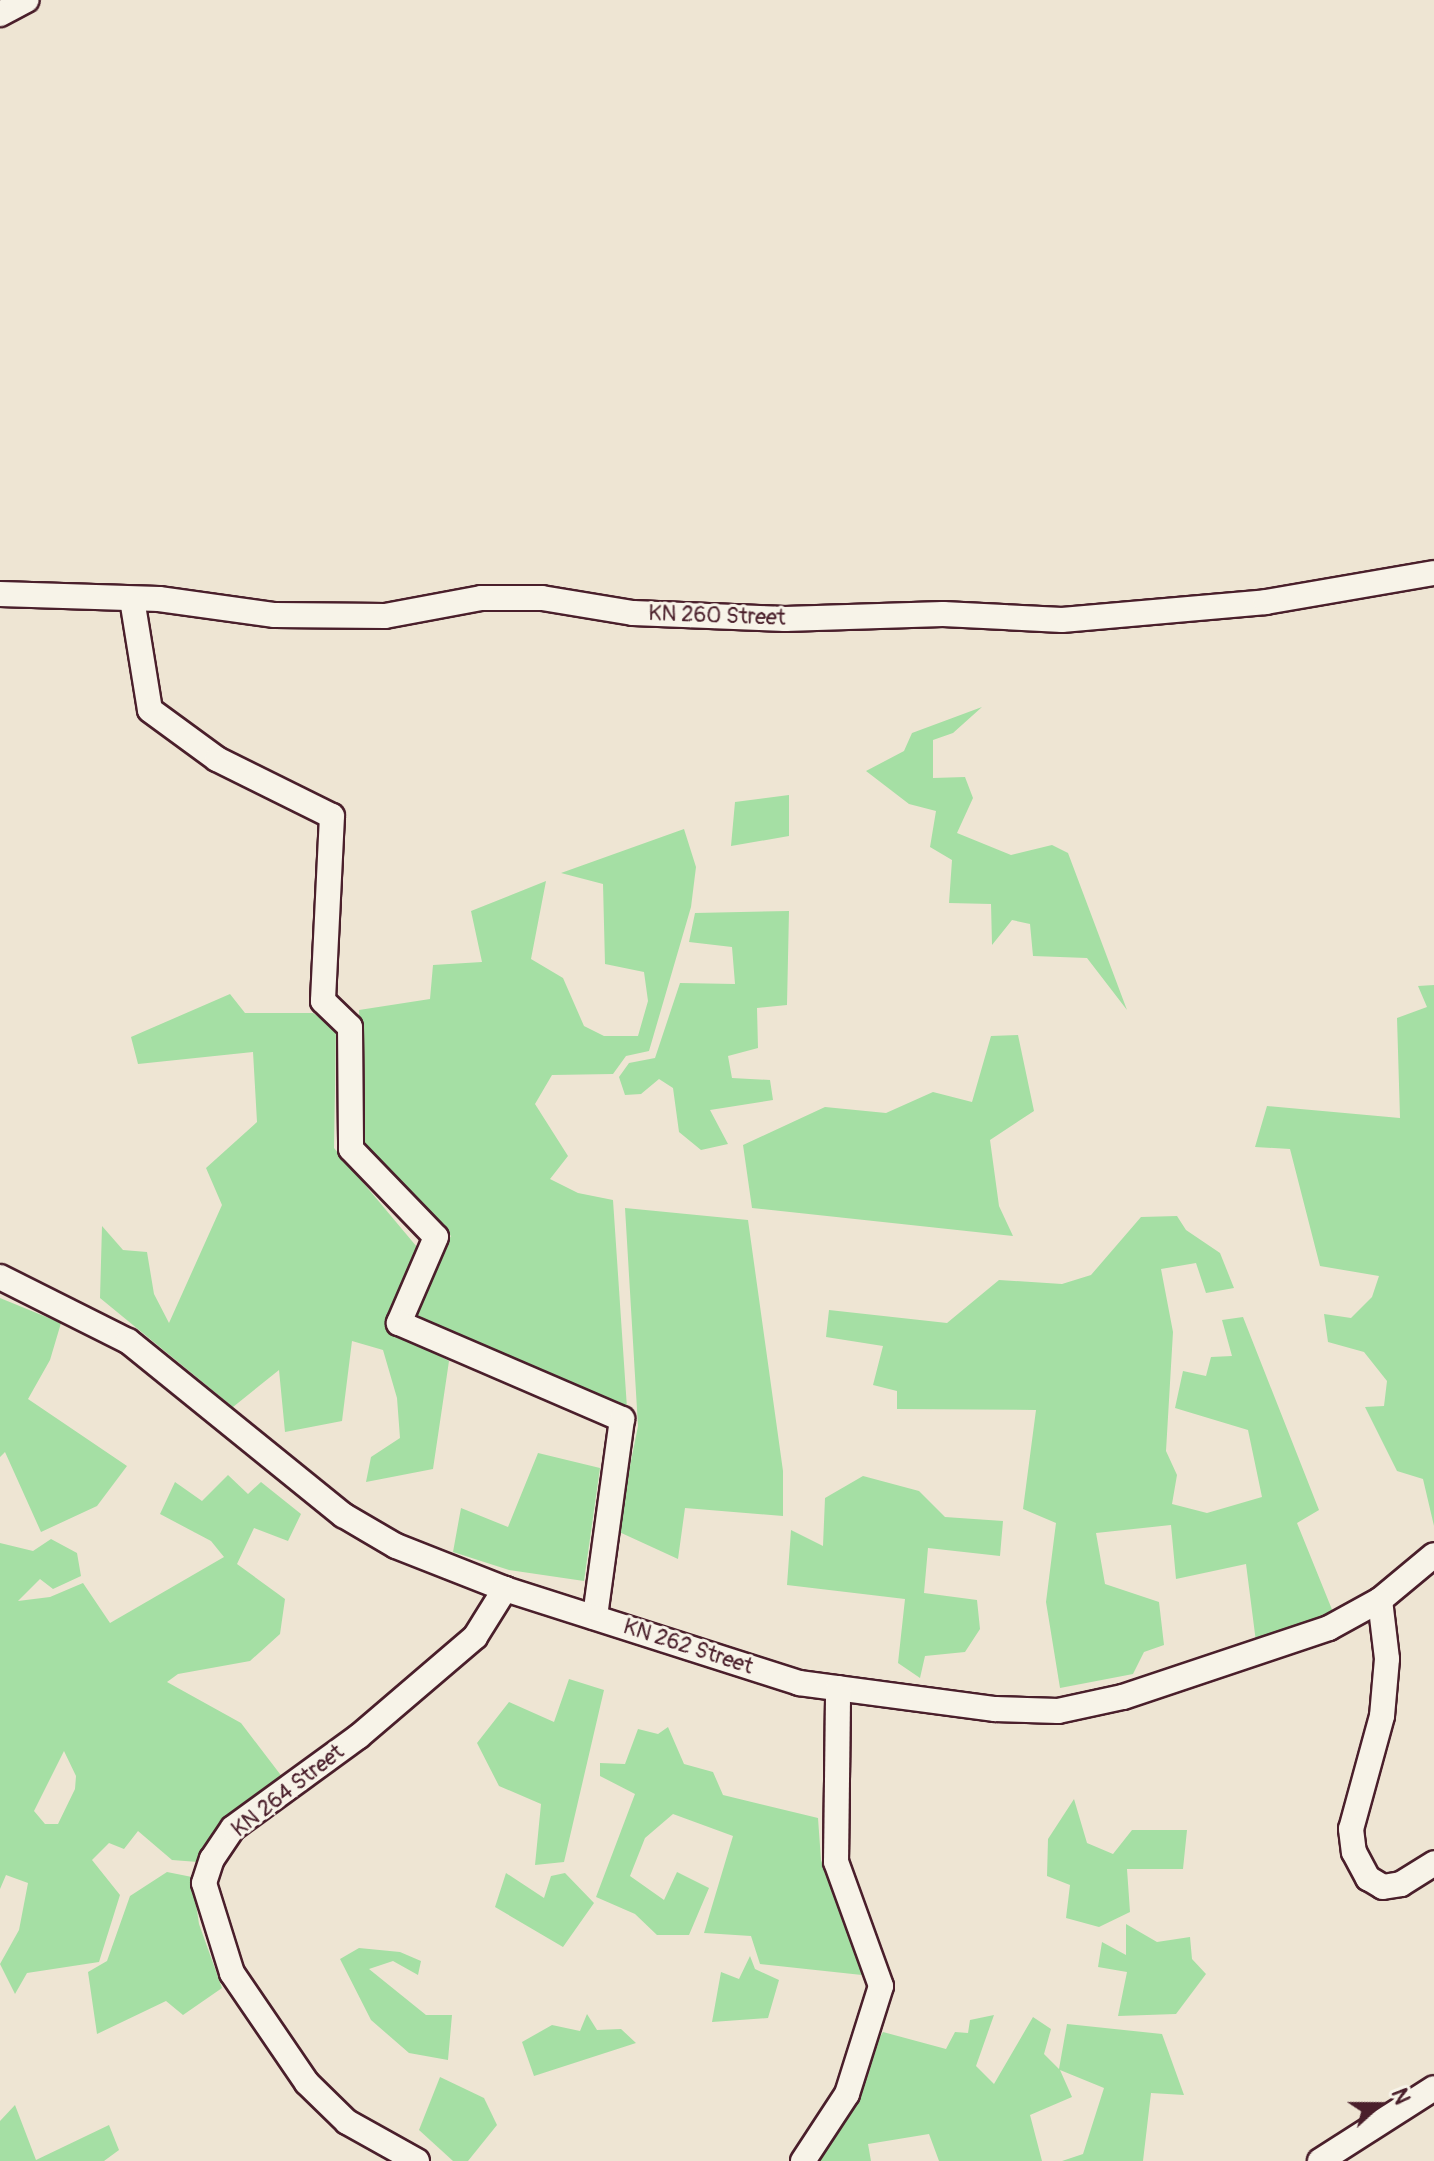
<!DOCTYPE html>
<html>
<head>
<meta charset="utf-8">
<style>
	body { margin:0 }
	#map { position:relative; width:1434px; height:2161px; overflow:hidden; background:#eee5d3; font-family:Pangolin,sans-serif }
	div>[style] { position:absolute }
	.green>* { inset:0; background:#a5dfa4 }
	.roads { filter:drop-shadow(2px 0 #4a1f2b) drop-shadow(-2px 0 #4a1f2b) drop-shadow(0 2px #4a1f2b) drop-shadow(0 -2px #4a1f2b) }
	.minor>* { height:24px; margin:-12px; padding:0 12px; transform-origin:12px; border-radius:12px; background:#f7f3e8 }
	span { translate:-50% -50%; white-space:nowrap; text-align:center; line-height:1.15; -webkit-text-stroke:6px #f7f3e8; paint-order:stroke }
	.street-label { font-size:22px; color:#4a1f2b }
	.north { position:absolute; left:1338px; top:2065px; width:80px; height:80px; -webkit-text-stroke:6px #f7f3e8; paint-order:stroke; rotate:69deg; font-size:22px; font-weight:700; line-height:32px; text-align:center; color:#4a1f2b }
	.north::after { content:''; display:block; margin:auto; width:28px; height:36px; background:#4a1f2b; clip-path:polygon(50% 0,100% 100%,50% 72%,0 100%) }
</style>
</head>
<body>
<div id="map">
	<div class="green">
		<div style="clip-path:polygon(982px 707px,953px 733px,933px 740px,933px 778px,965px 777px,973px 798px,957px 833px,1011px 855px,1052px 845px,1068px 853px,1127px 1010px,1087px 958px,1033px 956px,1030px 924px,1012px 920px,992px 945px,991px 904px,949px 903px,952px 860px,930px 847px,936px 811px,909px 804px,866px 771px,904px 751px,912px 733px)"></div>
		<div style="clip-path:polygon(789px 795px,789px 836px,731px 846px,735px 802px)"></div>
		<div style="clip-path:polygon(684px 829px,696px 867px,691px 907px,649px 1051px,626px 1056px,613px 1074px,552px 1075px,535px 1104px,568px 1156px,550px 1179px,578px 1193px,613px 1200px,627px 1408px,406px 1311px,451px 1236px,363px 1145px,359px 1010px,430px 999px,433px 965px,482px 962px,471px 911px,546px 881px,531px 959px,563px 978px,584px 1026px,604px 1036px,638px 1036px,648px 1001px,644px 972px,605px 964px,603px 884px,561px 873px)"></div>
		<div style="clip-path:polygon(789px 911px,787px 1005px,757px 1008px,758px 1048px,728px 1056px,732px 1078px,770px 1080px,773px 1100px,710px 1110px,728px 1144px,701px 1150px,679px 1132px,673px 1088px,659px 1079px,641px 1094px,625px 1095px,619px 1077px,629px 1063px,655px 1058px,680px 983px,735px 984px,732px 947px,689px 942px,695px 913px)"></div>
		<div style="clip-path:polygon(1434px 985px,1434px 1526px,1423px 1479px,1397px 1471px,1365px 1407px,1384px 1406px,1387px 1381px,1364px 1352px,1328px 1342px,1324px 1314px,1351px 1318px,1372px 1297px,1379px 1276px,1320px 1266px,1290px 1149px,1255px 1147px,1267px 1106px,1400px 1118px,1397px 1018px,1427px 1007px,1418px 986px)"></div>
		<div style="clip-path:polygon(230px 994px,245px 1013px,313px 1013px,336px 1029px,334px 1148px,417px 1247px,386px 1327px,449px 1361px,433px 1469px,366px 1482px,371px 1457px,400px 1438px,397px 1398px,383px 1350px,352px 1341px,342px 1421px,285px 1432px,279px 1370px,233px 1407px,100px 1298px,102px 1226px,123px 1250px,147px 1252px,154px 1294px,169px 1323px,222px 1205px,206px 1168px,257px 1122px,253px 1052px,138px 1064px,131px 1037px)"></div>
		<div style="clip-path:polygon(1018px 1035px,1034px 1111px,990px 1140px,999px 1206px,1013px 1236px,752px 1208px,743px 1145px,825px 1107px,886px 1113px,933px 1092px,972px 1102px,991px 1036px)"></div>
		<div style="clip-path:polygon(625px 1208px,748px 1220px,783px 1471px,783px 1516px,685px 1508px,678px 1559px,617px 1531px,638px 1426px)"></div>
		<div style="clip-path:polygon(1177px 1216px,1186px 1230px,1220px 1253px,1234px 1288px,1206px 1293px,1196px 1263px,1161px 1269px,1173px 1332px,1166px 1451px,1177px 1475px,1172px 1504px,1207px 1513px,1262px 1497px,1248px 1430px,1175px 1408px,1183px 1371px,1206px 1376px,1211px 1357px,1232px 1356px,1222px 1320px,1243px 1317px,1319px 1510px,1297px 1523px,1333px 1612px,1256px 1642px,1246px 1564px,1176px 1579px,1171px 1525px,1096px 1533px,1105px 1584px,1159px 1602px,1164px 1645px,1144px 1652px,1133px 1674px,1060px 1688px,1046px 1602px,1056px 1523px,1023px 1509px,1036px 1410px,897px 1409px,897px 1391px,873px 1385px,883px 1346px,826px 1337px,829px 1310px,947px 1323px,999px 1280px,1062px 1284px,1091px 1275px,1141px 1217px)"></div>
		<div style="clip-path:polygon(0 1298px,61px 1323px,50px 1360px,28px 1399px,127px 1466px,97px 1506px,41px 1532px,5px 1452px,0 1457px)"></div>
		<div style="clip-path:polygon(538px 1453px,600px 1468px,584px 1581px,509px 1570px,453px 1552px,461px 1508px,508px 1527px)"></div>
		<div style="clip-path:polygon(evenodd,228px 1475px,248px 1494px,261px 1482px,301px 1514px,288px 1541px,254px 1528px,237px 1564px,285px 1599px,280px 1634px,250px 1661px,178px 1674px,167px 1682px,241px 1723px,283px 1778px,222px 1825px,198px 1862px,172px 1860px,138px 1831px,124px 1849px,109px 1843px,92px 1860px,120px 1895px,99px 1962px,27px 1973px,15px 1994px,0 1964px,19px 1930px,28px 1883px,6px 1875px,0 1889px,0 1543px,33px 1551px,51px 1539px,77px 1553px,81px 1576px,53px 1589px,40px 1579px,18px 1601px,50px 1597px,83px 1583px,110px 1623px,224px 1557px,211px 1541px,160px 1514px,175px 1482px,202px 1501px,228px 1475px,64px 1751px,76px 1776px,75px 1789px,58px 1824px,45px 1824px,34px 1811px,64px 1751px)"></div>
		<div style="clip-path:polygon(863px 1476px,919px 1491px,945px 1517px,1003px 1521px,1000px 1556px,928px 1548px,924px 1593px,977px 1600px,980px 1629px,965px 1652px,925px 1656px,920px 1678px,898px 1663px,905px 1599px,787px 1585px,791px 1530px,823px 1546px,825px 1498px)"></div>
		<div style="clip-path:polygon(569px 1679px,604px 1690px,564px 1862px,535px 1865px,541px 1804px,499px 1786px,477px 1743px,509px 1702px,554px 1722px)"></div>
		<div style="clip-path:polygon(668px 1727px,684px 1764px,713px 1772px,723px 1795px,818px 1818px,821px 1860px,862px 1975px,760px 1964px,751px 1936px,704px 1933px,733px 1836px,673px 1814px,645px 1838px,630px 1876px,664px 1900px,677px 1872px,709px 1888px,689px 1935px,657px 1935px,635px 1914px,596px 1897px,635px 1794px,600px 1776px,600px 1763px,625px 1764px,638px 1729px,658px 1734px)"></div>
		<div style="clip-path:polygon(1074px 1799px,1087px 1843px,1113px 1854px,1132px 1830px,1187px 1830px,1183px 1869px,1127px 1869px,1130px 1912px,1099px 1927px,1066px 1918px,1070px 1885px,1047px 1876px,1048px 1839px)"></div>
		<div style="clip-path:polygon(167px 1872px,192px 1877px,199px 1924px,222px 1988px,183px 2015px,166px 2001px,97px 2034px,88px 1972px,107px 1961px,130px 1896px)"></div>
		<div style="clip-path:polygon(506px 1873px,544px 1898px,551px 1876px,565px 1873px,594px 1903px,563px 1947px,495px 1907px)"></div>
		<div style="clip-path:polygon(1126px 1924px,1157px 1942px,1190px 1937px,1192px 1959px,1206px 1974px,1176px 2014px,1118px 2016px,1127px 1972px,1098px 1967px,1102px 1942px,1126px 1955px)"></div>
		<div style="clip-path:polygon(359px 1948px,400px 1952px,421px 1961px,418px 1975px,393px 1961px,369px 1969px,426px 2015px,452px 2015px,448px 2060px,409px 2053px,371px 2020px,340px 1959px)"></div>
		<div style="clip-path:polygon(750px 1956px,755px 1969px,779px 1980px,768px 2018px,712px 2022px,721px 1972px,739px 1979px)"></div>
		<div style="clip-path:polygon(587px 2014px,597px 2030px,621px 2029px,636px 2043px,534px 2076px,522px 2042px,552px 2025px,580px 2031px)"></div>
		<div style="clip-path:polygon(994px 2015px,976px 2066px,994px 2084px,1033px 2017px,1051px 2029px,1044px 2054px,1059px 2069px,1067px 2024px,1162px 2034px,1184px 2095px,1151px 2093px,1143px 2161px,1062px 2161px,1083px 2154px,1104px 2088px,1060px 2070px,1072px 2097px,1030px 2115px,1042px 2161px,939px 2161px,929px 2134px,868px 2144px,871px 2161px,809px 2161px,883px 2032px,946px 2049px,955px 2032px,968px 2033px,970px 2020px)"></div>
		<div style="clip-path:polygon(440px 2077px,484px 2098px,497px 2125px,468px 2161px,453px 2161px,419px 2130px)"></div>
		<div style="clip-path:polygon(15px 2105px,36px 2160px,109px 2125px,119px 2150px,104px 2161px,0 2161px,0 2121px)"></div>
	</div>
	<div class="roads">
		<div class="minor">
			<div style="left:0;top:14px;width:30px;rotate:-28deg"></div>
			<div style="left:0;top:594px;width:159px;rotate:1.8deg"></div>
			<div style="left:159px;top:599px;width:117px;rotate:7.9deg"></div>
			<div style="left:275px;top:615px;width:110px;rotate:0.5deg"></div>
			<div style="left:385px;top:616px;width:98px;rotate:-10.6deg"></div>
			<div style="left:481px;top:598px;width:61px"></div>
			<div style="left:542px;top:598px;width:92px;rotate:9.4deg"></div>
			<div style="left:633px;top:613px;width:152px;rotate:2.3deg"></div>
			<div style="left:785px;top:619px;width:158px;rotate:-1.8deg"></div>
			<div style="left:943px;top:614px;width:119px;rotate:2.9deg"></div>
			<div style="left:1062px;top:620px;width:205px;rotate:-5deg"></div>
			<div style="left:1266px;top:602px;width:170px;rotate:-9.8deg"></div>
			<div style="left:132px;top:599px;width:112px;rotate:80.8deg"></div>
			<div style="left:150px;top:710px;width:83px;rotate:36.2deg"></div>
			<div style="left:217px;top:759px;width:128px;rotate:26.4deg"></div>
			<div style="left:332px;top:816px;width:185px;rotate:92.8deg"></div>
			<div style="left:323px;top:1001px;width:37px;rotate:44deg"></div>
			<div style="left:350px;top:1027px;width:122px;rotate:89.5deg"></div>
			<div style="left:351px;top:1149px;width:122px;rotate:46deg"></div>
			<div style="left:436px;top:1237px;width:94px;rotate:113.3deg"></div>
			<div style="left:399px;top:1323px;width:243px;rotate:23.3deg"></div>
			<div style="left:622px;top:1419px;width:200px;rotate:97.8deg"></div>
			<div style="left:0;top:1277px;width:143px;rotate:26.6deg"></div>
			<div style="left:128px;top:1341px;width:277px;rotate:39deg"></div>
			<div style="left:343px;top:1515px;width:61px;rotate:30.3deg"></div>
			<div style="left:396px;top:1546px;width:117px;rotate:21.5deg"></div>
			<div style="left:505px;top:1589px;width:309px;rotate:17.7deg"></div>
			<div style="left:799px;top:1683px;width:198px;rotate:7.6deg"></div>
			<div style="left:995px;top:1709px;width:63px;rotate:1.8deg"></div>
			<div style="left:1058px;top:1711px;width:66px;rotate:-12.2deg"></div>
			<div style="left:1123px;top:1697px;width:217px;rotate:-18.5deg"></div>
			<div style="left:1329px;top:1628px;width:58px;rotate:-28.8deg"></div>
			<div style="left:1380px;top:1600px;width:70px;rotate:-39.8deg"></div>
			<div style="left:1380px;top:1600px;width:59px;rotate:83.2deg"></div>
			<div style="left:1387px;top:1659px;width:57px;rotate:95deg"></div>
			<div style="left:1382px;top:1716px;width:117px;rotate:105.3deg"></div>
			<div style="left:1351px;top:1829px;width:23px;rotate:83deg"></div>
			<div style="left:1354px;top:1852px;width:30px;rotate:62deg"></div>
			<div style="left:1368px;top:1878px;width:17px;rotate:31deg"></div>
			<div style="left:1383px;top:1887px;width:18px;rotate:-9deg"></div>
			<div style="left:1401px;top:1884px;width:39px;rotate:-32deg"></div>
			<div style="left:417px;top:2161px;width:80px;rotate:-150.9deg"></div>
			<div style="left:347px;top:2122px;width:56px;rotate:-135.7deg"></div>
			<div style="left:307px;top:2083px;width:133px;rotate:-124.3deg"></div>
			<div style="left:232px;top:1973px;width:94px;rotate:-107.3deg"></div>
			<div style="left:204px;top:1883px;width:25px;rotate:-72deg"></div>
			<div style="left:212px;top:1859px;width:37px;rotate:-56deg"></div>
			<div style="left:233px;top:1828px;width:155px;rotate:-36.1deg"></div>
			<div style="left:358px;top:1737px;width:154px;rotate:-40.5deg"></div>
			<div style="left:475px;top:1637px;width:57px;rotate:-58deg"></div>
			<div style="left:803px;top:2161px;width:80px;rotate:-56.7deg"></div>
			<div style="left:847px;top:2094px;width:113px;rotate:-72.5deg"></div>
			<div style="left:881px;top:1986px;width:132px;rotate:-109.9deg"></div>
			<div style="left:836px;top:1862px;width:174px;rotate:-89.3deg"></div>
			<div style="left:1320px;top:2161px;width:135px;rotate:-32.6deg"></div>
		</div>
	</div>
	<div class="street-label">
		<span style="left:717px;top:616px;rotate:2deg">KN 260 Street</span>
		<span style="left:688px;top:1647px;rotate:18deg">KN 262 Street</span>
		<span style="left:288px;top:1791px;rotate:-38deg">KN 264 Street</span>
	</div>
	<div class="north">N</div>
</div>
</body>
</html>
